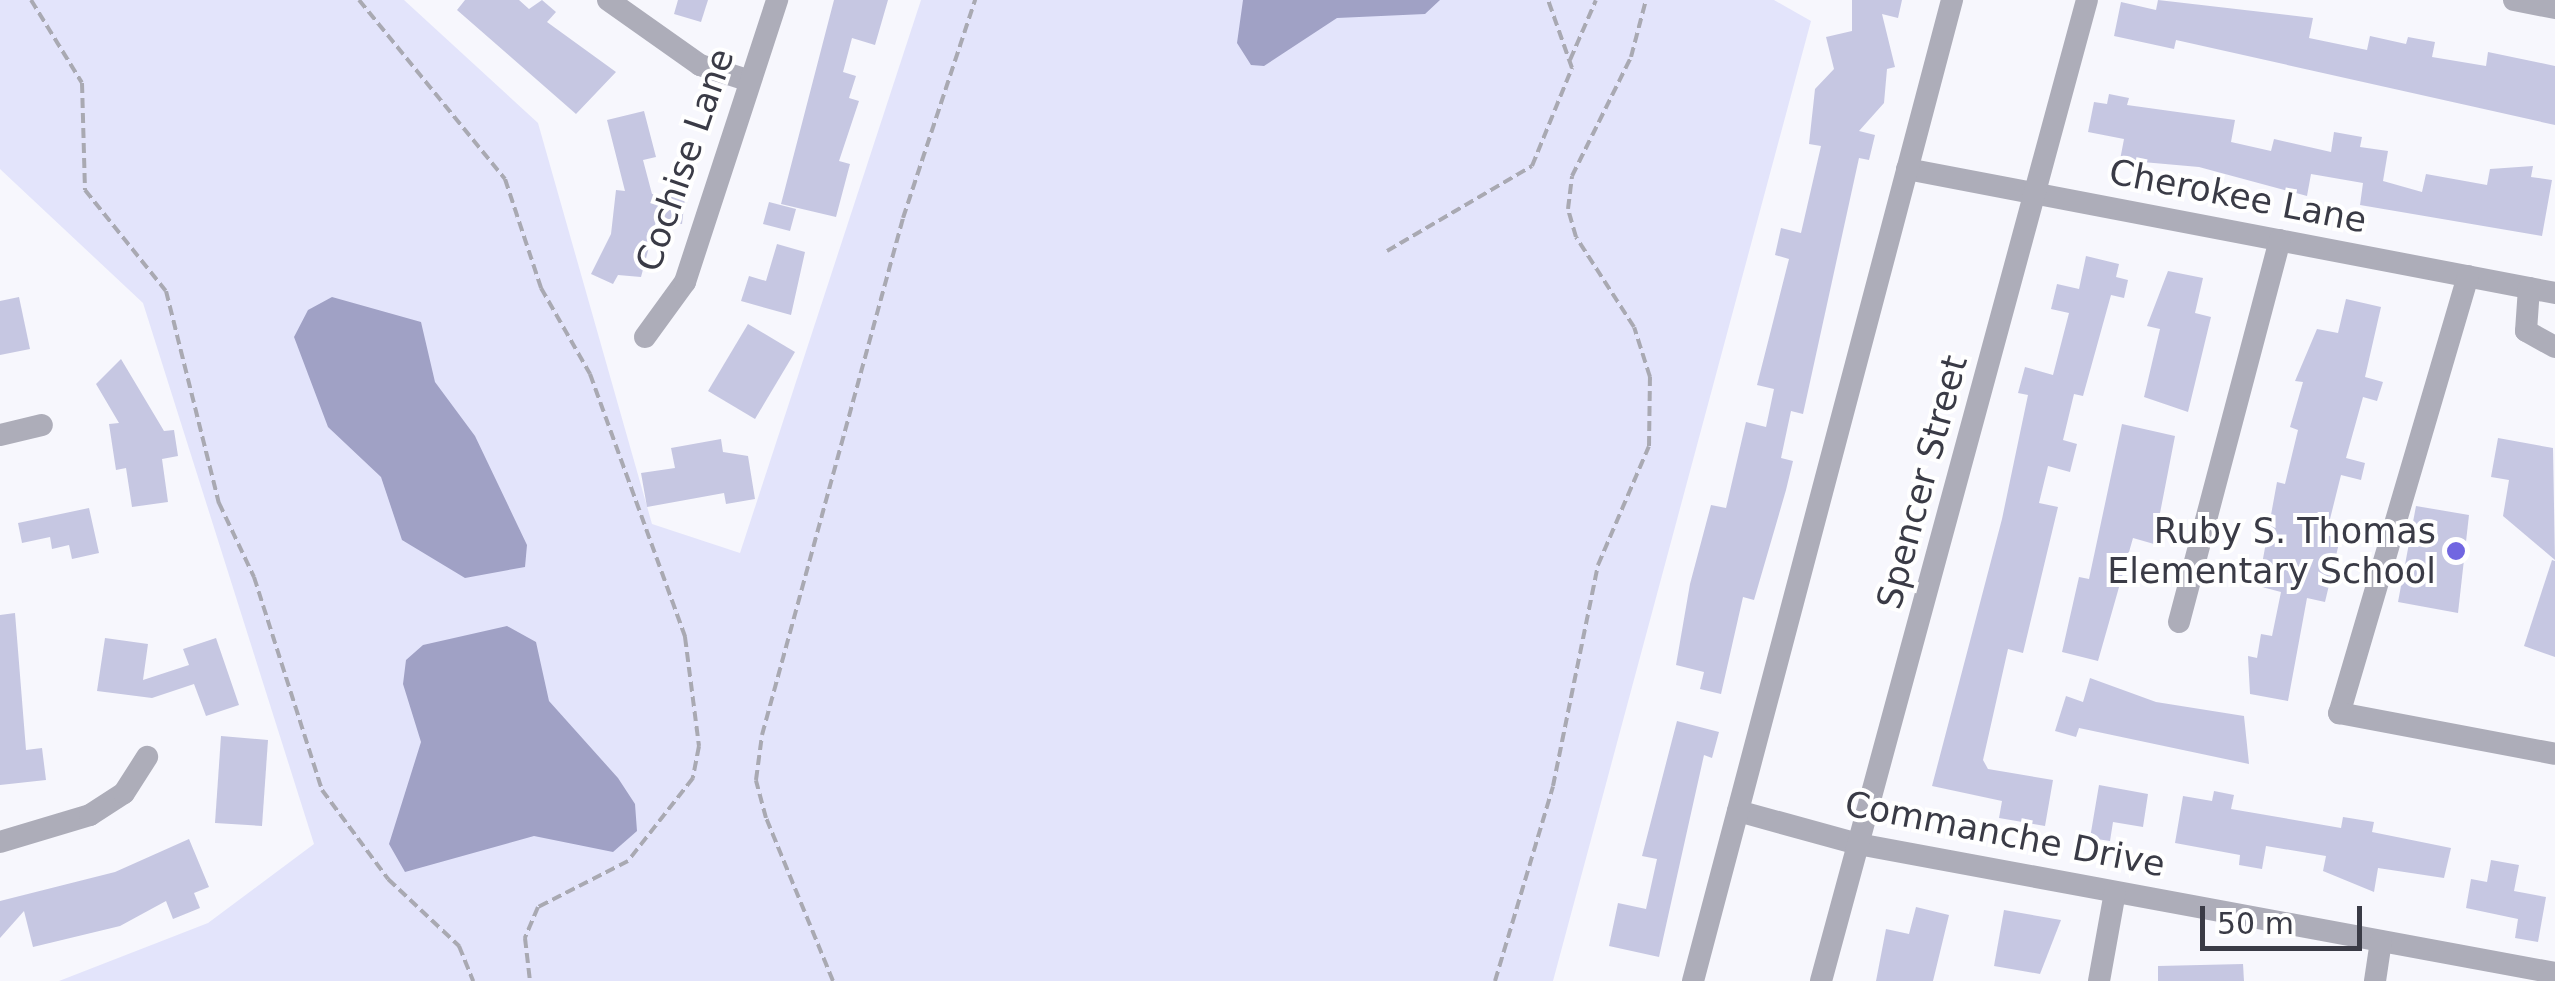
<!DOCTYPE html>
<html>
<head>
<meta charset="utf-8">
<style>
	body { margin:0 }
	#map { position:relative; width:2555px; height:981px; overflow:hidden; background:#f7f7fd; font-family:"DejaVu Sans",sans-serif }
	div>[style] { position:absolute }
	.green>* { inset:0; background:#e3e4fb }
	.water>* { inset:0; background:#a0a1c5 }
	.building>* { inset:0; background:#c6c7e2 }
	.path>* { height:4px; margin-top:-2px; transform-origin:0; background:repeating-linear-gradient(90deg,#a9a9b2 0 10px,transparent 0 15px) }
	.minor>* { height:22px; margin:-11px; padding:0 11px; transform-origin:11px; border-radius:11px; background:#adadb9 }
	.dots>* { width:28px; height:28px; translate:-50% -50%; box-sizing:border-box; border:5px solid #fff; border-radius:50% }
	span { translate:-50% -50%; white-space:nowrap; text-align:center; line-height:1.15; -webkit-text-stroke:8px #fff; paint-order:stroke }
	.street-label { font-size:35px; color:#3a3b46 }
	.poi-label { font-size:35px; color:#3a3b46 }
	.right { translate:-100% -50%; text-align:right }
	.scale { position:absolute; left:2200px; top:906px; width:162px; height:45px; box-sizing:border-box; border:5px solid #3a3b46; border-top:0; padding-left:12px; font-size:30px; line-height:35px; white-space:nowrap; color:#3a3b46; -webkit-text-stroke:8px #fff; paint-order:stroke }
</style>
</head>
<body>
<div id="map">
	<div class="green">
		<div style="clip-path:polygon(0 0,404px 0,538px 123px,652px 524px,740px 553px,921px 0,1774px 0,1811px 21px,1553px 981px,59px 981px,208px 923px,314px 844px,143px 303px,0 169px)"></div>
	</div>
	<div class="water">
		<div style="clip-path:polygon(1243px 0,1440px 0,1425px 14px,1337px 18px,1264px 66px,1251px 65px,1237px 43px)"></div>
		<div style="clip-path:polygon(332px 297px,421px 322px,435px 382px,475px 436px,527px 545px,525px 567px,465px 578px,402px 540px,381px 477px,328px 427px,294px 337px,308px 310px)"></div>
		<div style="clip-path:polygon(507px 626px,536px 642px,549px 701px,618px 778px,635px 804px,637px 831px,613px 852px,534px 836px,405px 872px,389px 844px,421px 742px,403px 684px,406px 660px,423px 645px)"></div>
	</div>
	<div class="building">
		<div style="clip-path:polygon(465px 0,519px 0,529px 9px,542px 0,556px 12px,547px 22px,616px 72px,576px 114px,457px 10px)"></div>
		<div style="clip-path:polygon(678px 0,708px 0,701px 22px,674px 14px)"></div>
		<div style="clip-path:polygon(834px 0,888px 0,875px 45px,852px 38px,843px 72px,856px 76px,849px 98px,859px 101px,839px 161px,850px 164px,836px 217px,781px 204px)"></div>
		<div style="clip-path:polygon(1852px 0,1902px 0,1898px 18px,1882px 14px,1895px 67px,1887px 69px,1884px 103px,1859px 131px,1875px 135px,1869px 160px,1859px 158px,1803px 414px,1791px 411px,1781px 458px,1793px 461px,1786px 490px,1754px 600px,1743px 597px,1721px 694px,1700px 689px,1704px 672px,1676px 665px,1690px 584px,1711px 505px,1726px 508px,1746px 422px,1766px 427px,1774px 389px,1757px 385px,1789px 259px,1775px 255px,1781px 228px,1801px 233px,1821px 146px,1809px 144px,1815px 89px,1834px 69px,1826px 37px,1852px 31px)"></div>
		<div style="clip-path:polygon(2158px 0,2313px 18px,2309px 38px,2367px 50px,2370px 36px,2406px 44px,2408px 37px,2435px 42px,2432px 57px,2486px 66px,2488px 52px,2555px 66px,2555px 125px,2176px 40px,2174px 49px,2114px 36px,2121px 2px,2156px 10px)"></div>
		<div style="clip-path:polygon(2109px 94px,2129px 98px,2127px 105px,2235px 120px,2231px 142px,2271px 151px,2274px 139px,2331px 152px,2334px 132px,2362px 137px,2360px 147px,2388px 151px,2383px 181px,2422px 192px,2426px 174px,2487px 185px,2490px 169px,2533px 166px,2531px 177px,2552px 180px,2542px 236px,2360px 205px,2363px 183px,2311px 174px,2307px 196px,2199px 167px,2120px 160px,2124px 139px,2088px 132px,2094px 102px,2107px 104px)"></div>
		<div style="clip-path:polygon(644px 111px,656px 157px,643px 160px,652px 194px,685px 198px,682px 224px,656px 221px,641px 277px,618px 275px,613px 284px,591px 274px,611px 234px,616px 190px,625px 191px,607px 120px)"></div>
		<div style="clip-path:polygon(769px 202px,796px 209px,790px 231px,763px 224px)"></div>
		<div style="clip-path:polygon(777px 244px,805px 252px,791px 315px,741px 301px,749px 276px,766px 281px)"></div>
		<div style="clip-path:polygon(2086px 256px,2119px 264px,2116px 277px,2128px 280px,2124px 298px,2111px 295px,2083px 396px,2074px 394px,2063px 440px,2077px 444px,2070px 472px,2048px 466px,2039px 503px,2058px 507px,2023px 653px,2008px 649px,1983px 760px,1988px 769px,2053px 780px,2045px 826px,1999px 818px,2002px 801px,1932px 786px,2002px 519px,2028px 395px,2018px 393px,2025px 367px,2053px 375px,2069px 313px,2051px 309px,2057px 284px,2079px 289px)"></div>
		<div style="clip-path:polygon(2168px 271px,2203px 278px,2195px 313px,2211px 317px,2188px 412px,2144px 397px,2160px 329px,2147px 326px)"></div>
		<div style="clip-path:polygon(19px 297px,30px 349px,0 355px,0 301px)"></div>
		<div style="clip-path:polygon(2346px 299px,2381px 307px,2365px 377px,2383px 382px,2377px 401px,2363px 397px,2346px 458px,2365px 463px,2361px 480px,2341px 475px,2326px 535px,2340px 539px,2325px 602px,2307px 598px,2288px 701px,2250px 694px,2248px 656px,2257px 658px,2261px 634px,2272px 636px,2281px 592px,2258px 586px,2277px 482px,2285px 484px,2298px 430px,2290px 427px,2303px 382px,2295px 381px,2317px 329px,2338px 333px)"></div>
		<div style="clip-path:polygon(748px 324px,795px 352px,755px 419px,708px 391px)"></div>
		<div style="clip-path:polygon(121px 359px,164px 431px,174px 430px,178px 456px,162px 459px,168px 502px,132px 507px,126px 468px,116px 470px,109px 424px,119px 423px,96px 384px)"></div>
		<div style="clip-path:polygon(2122px 424px,2175px 436px,2154px 544px,2133px 538px,2098px 661px,2062px 652px,2079px 577px,2089px 579px)"></div>
		<div style="clip-path:polygon(2498px 438px,2553px 448px,2555px 560px,2503px 516px,2509px 480px,2491px 477px)"></div>
		<div style="clip-path:polygon(721px 439px,723px 452px,748px 456px,755px 499px,726px 504px,724px 493px,647px 507px,641px 473px,675px 468px,671px 448px)"></div>
		<div style="clip-path:polygon(2416px 506px,2469px 515px,2458px 613px,2398px 602px)"></div>
		<div style="clip-path:polygon(89px 508px,99px 553px,72px 559px,69px 545px,52px 549px,50px 537px,22px 543px,18px 523px)"></div>
		<div style="clip-path:polygon(2552px 560px,2555px 561px,2555px 657px,2524px 646px)"></div>
		<div style="clip-path:polygon(15px 613px,26px 750px,42px 748px,46px 780px,0 785px,0 615px)"></div>
		<div style="clip-path:polygon(105px 638px,148px 644px,143px 680px,189px 665px,183px 649px,216px 638px,239px 705px,206px 716px,194px 684px,152px 698px,97px 691px)"></div>
		<div style="clip-path:polygon(2090px 678px,2156px 702px,2244px 716px,2249px 764px,2079px 728px,2076px 737px,2055px 731px,2066px 696px,2083px 702px)"></div>
		<div style="clip-path:polygon(1677px 721px,1719px 732px,1712px 758px,1704px 755px,1659px 957px,1609px 946px,1618px 903px,1646px 909px,1657px 859px,1642px 856px)"></div>
		<div style="clip-path:polygon(221px 736px,268px 740px,262px 826px,215px 823px)"></div>
		<div style="clip-path:polygon(2099px 785px,2148px 794px,2143px 827px,2113px 822px,2110px 841px,2090px 838px)"></div>
		<div style="clip-path:polygon(2214px 791px,2234px 795px,2231px 809px,2341px 828px,2343px 817px,2374px 822px,2372px 832px,2451px 848px,2444px 878px,2378px 868px,2374px 892px,2323px 871px,2326px 856px,2266px 846px,2262px 869px,2239px 865px,2240px 855px,2175px 843px,2183px 796px,2212px 801px)"></div>
		<div style="clip-path:polygon(189px 839px,209px 887px,194px 893px,200px 908px,173px 919px,166px 901px,120px 926px,33px 947px,24px 911px,0 938px,0 901px,115px 872px)"></div>
		<div style="clip-path:polygon(2491px 860px,2519px 865px,2514px 891px,2546px 897px,2538px 942px,2515px 938px,2518px 919px,2466px 908px,2471px 879px,2487px 882px)"></div>
		<div style="clip-path:polygon(1916px 907px,1949px 915px,1933px 981px,1876px 981px,1886px 929px,1909px 934px)"></div>
		<div style="clip-path:polygon(2004px 910px,2061px 920px,2040px 974px,1994px 966px)"></div>
		<div style="clip-path:polygon(2243px 964px,2244px 981px,2158px 981px,2158px 966px)"></div>
	</div>
	<div class="path">
		<div style="left:31px;top:0;width:97px;rotate:58.4deg"></div>
		<div style="left:82px;top:83px;width:107px;rotate:88.4deg"></div>
		<div style="left:85px;top:190px;width:129px;rotate:51.3deg"></div>
		<div style="left:166px;top:291px;width:219px;rotate:76deg"></div>
		<div style="left:219px;top:503px;width:82px;rotate:64.7deg"></div>
		<div style="left:254px;top:577px;width:224px;rotate:72.3deg"></div>
		<div style="left:322px;top:790px;width:111px;rotate:53.4deg"></div>
		<div style="left:388px;top:879px;width:98px;rotate:43.3deg"></div>
		<div style="left:459px;top:946px;width:38px;rotate:68deg"></div>
		<div style="left:359px;top:0;width:231px;rotate:50.8deg"></div>
		<div style="left:505px;top:179px;width:115px;rotate:71.7deg"></div>
		<div style="left:541px;top:288px;width:99px;rotate:60.3deg"></div>
		<div style="left:590px;top:374px;width:280px;rotate:70.1deg"></div>
		<div style="left:685px;top:637px;width:110px;rotate:82.7deg"></div>
		<div style="left:699px;top:746px;width:33px;rotate:101deg"></div>
		<div style="left:693px;top:778px;width:105px;rotate:128.1deg"></div>
		<div style="left:628px;top:861px;width:101px;rotate:152.9deg"></div>
		<div style="left:538px;top:907px;width:34px;rotate:113deg"></div>
		<div style="left:525px;top:938px;width:43px;rotate:83.4deg"></div>
		<div style="left:1570px;top:60px;width:65px;rotate:-66.6deg"></div>
		<div style="left:1387px;top:251px;width:168px;rotate:-30.4deg"></div>
		<div style="left:1532px;top:166px;width:106px;rotate:-67.8deg"></div>
		<div style="left:1572px;top:68px;width:72px;rotate:-109.4deg"></div>
		<div style="left:833px;top:981px;width:176px;rotate:-112.3deg"></div>
		<div style="left:766px;top:818px;width:39px;rotate:-105deg"></div>
		<div style="left:756px;top:780px;width:45px;rotate:-82.4deg"></div>
		<div style="left:762px;top:735px;width:536px;rotate:-74.74deg"></div>
		<div style="left:903px;top:218px;width:230px;rotate:-71.7deg"></div>
		<div style="left:1495px;top:981px;width:203px;rotate:-73.4deg"></div>
		<div style="left:1553px;top:786px;width:226px;rotate:-78.5deg"></div>
		<div style="left:1598px;top:565px;width:129px;rotate:-66.8deg"></div>
		<div style="left:1649px;top:446px;width:69px;rotate:-89.2deg"></div>
		<div style="left:1650px;top:377px;width:52px;rotate:-107.7deg"></div>
		<div style="left:1634px;top:327px;width:107px;rotate:-122.8deg"></div>
		<div style="left:1576px;top:237px;width:29px;rotate:-106deg"></div>
		<div style="left:1568px;top:209px;width:33px;rotate:-83deg"></div>
		<div style="left:1572px;top:176px;width:133px;rotate:-63.6deg"></div>
		<div style="left:1631px;top:57px;width:59px;rotate:-75.3deg"></div>
	</div>
	<div class="minor">
		<div style="left:608px;top:0;width:113px;rotate:35.2deg"></div>
		<div style="left:700px;top:65px;width:52px;rotate:17.7deg"></div>
		<div style="left:2514px;top:0;width:42px;rotate:11deg"></div>
		<div style="left:1907px;top:169px;width:660px;rotate:10.83deg"></div>
		<div style="left:2468px;top:276px;width:456px;rotate:106.4deg"></div>
		<div style="left:2339px;top:713px;width:220px;rotate:10.7deg"></div>
		<div style="left:2529px;top:288px;width:43px;rotate:94deg"></div>
		<div style="left:2526px;top:331px;width:33px;rotate:29deg"></div>
		<div style="left:645px;top:337px;width:68px;rotate:-54deg"></div>
		<div style="left:685px;top:282px;width:297px;rotate:-71.9deg"></div>
		<div style="left:0;top:435px;width:43px;rotate:-13.4deg"></div>
		<div style="left:2179px;top:622px;width:395px;rotate:-75.2deg"></div>
		<div style="left:1738px;top:811px;width:124px;rotate:15.4deg"></div>
		<div style="left:1858px;top:844px;width:709px;rotate:10.49deg"></div>
		<div style="left:0;top:842px;width:94px;rotate:-16.7deg"></div>
		<div style="left:90px;top:815px;width:40px;rotate:-32.9deg"></div>
		<div style="left:124px;top:793px;width:43px;rotate:-57.4deg"></div>
		<div style="left:1693px;top:981px;width:1015px;rotate:-75.21deg"></div>
		<div style="left:1821px;top:981px;width:1016px;rotate:-74.83deg"></div>
		<div style="left:2099px;top:981px;width:90px;rotate:-79.8deg"></div>
		<div style="left:2375px;top:981px;width:40px;rotate:-81.5deg"></div>
	</div>
	<div class="dots">
		<div style="left:2456px;top:551px;background:#7166e1"></div>
	</div>
	<div class="street-label">
		<span style="left:685px;top:160px;rotate:-71deg">Cochise Lane</span>
		<span style="left:2238px;top:196px;rotate:11deg">Cherokee Lane</span>
		<span style="left:1922px;top:482px;rotate:-75deg">Spencer Street</span>
		<span style="left:2005px;top:834px;rotate:11deg">Commanche Drive</span>
	</div>
	<div class="poi-label">
		<span class="right" style="left:2436px;top:551px">Ruby S. Thomas<br>Elementary School</span>
	</div>
	<div class="scale">50 m</div>
</div>
</body>
</html>
